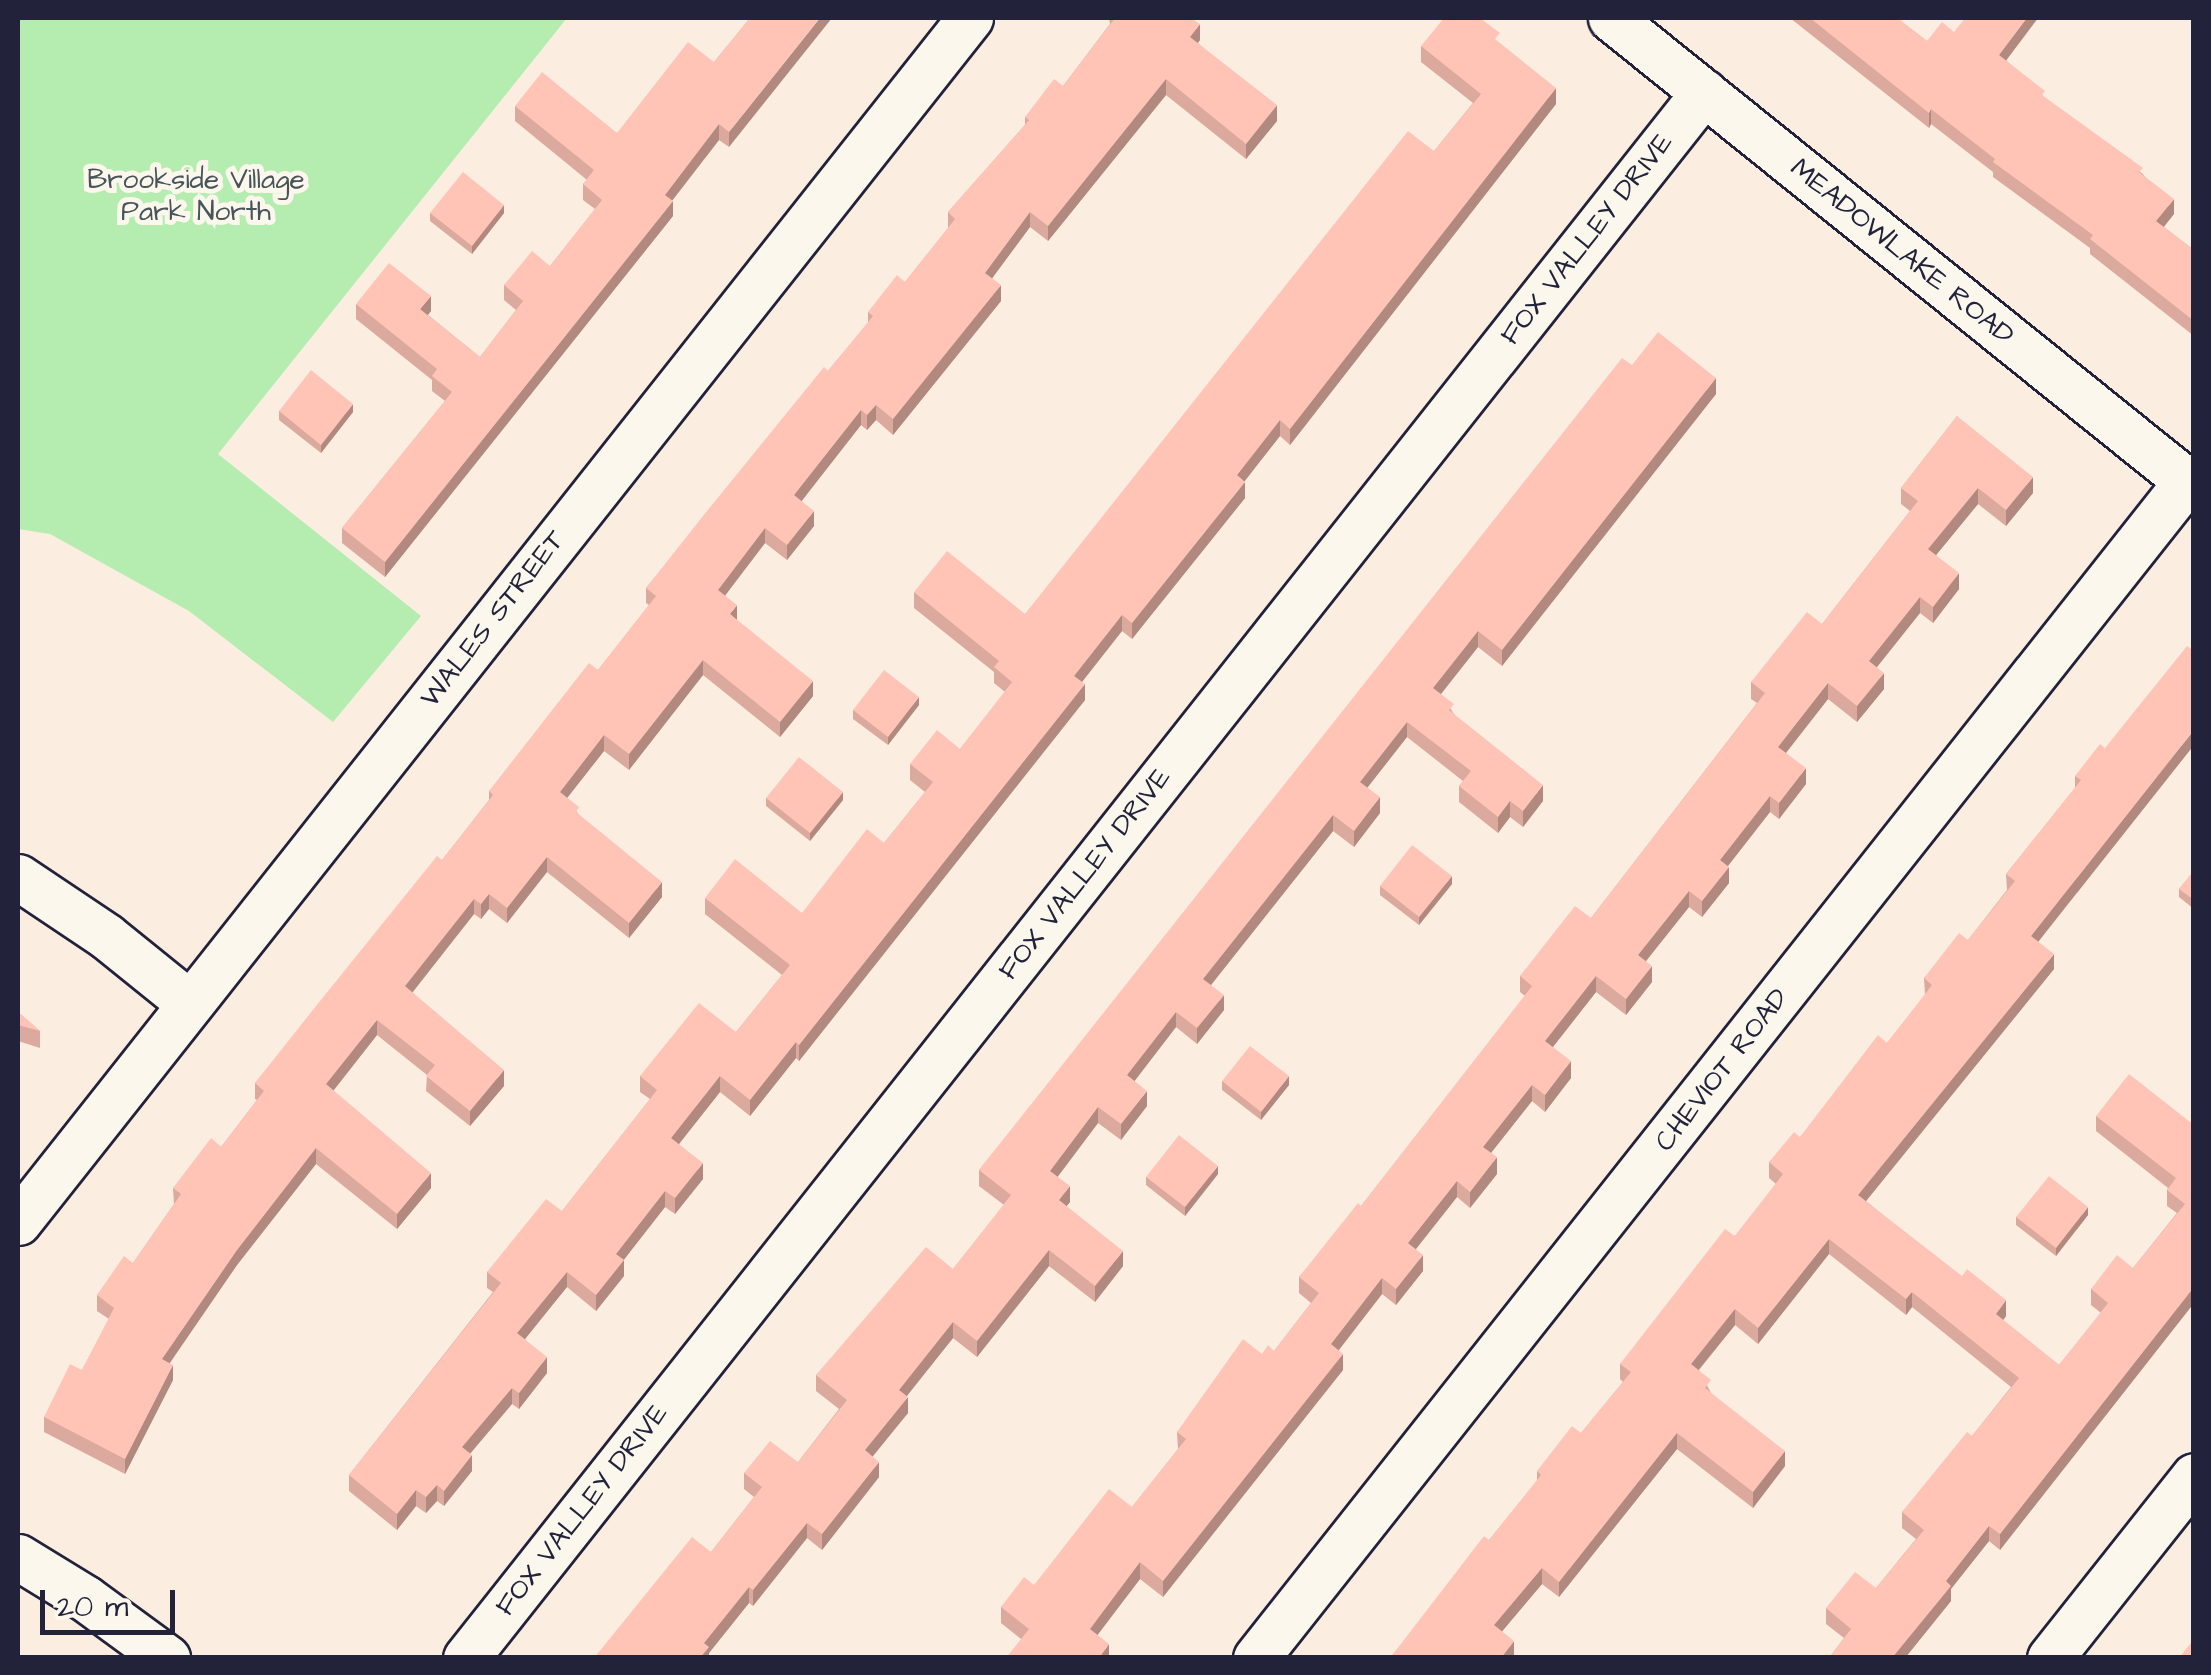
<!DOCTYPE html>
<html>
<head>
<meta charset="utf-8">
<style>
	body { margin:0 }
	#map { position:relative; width:2211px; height:1675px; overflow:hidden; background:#fcede1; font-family:"Architects Daughter",sans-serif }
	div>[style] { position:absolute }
	.green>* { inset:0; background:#b5ecaf }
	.roads { filter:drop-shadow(2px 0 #22223b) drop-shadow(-2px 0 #22223b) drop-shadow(0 2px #22223b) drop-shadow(0 -2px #22223b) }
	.street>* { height:45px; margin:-22.5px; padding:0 22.5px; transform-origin:22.5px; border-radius:22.5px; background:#fbf7ec }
	.wall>* { inset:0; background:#dba99d }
	.shaded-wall>* { inset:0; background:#b2897f }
	.building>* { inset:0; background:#ffc4b6 }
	span { translate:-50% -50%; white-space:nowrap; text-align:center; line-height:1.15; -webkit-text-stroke:10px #fbf7ec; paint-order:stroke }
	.park-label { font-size:28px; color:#475458 }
	.street-label { font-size:28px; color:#22223b }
	.frame { position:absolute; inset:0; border:20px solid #22223b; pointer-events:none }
	.scale { position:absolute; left:40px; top:1590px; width:135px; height:45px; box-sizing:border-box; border:5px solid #22223b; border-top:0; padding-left:12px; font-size:30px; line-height:35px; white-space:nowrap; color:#22223b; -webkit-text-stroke:8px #fbf7ec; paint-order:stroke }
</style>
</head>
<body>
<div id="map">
	<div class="green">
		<div style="clip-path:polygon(18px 18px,567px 18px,218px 454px,421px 616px,333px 722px,189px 611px,50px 534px,18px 529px)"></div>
	</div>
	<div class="roads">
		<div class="street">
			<div style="left:1611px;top:18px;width:748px;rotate:38.82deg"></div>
			<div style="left:18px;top:877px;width:106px;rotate:33.8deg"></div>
			<div style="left:106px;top:936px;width:107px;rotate:38.9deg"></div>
			<div style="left:18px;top:1222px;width:1535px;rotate:-51.67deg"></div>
			<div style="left:18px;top:1557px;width:79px;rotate:31.5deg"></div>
			<div style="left:85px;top:1598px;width:102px;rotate:36.2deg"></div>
			<div style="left:466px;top:1658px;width:1996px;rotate:-51.67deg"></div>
			<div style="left:1256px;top:1658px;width:1501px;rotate:-51.66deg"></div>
			<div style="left:2050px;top:1658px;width:232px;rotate:-51.6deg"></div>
		</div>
	</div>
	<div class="wall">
		<div style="clip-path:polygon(750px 18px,729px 147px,719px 140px,672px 200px,673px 216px,385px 577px,342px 543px,342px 528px,445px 401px,432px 391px,432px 380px,356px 319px,356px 304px,431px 311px,428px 315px,480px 357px,516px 310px,504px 300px,504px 285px,550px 266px,595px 209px,583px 200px,583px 184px,587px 180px,515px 121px,515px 106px,617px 133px,714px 62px)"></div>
		<div style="clip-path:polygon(1109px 18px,1191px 18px,1200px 40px,1198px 43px,1277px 121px,1246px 159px,1166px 95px,1048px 241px,1030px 227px,992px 278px,1001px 301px,893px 435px,876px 420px,867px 430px,861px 425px,801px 501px,814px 526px,787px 560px,765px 543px,725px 595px,737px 620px,813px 696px,780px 737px,703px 675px,629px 770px,604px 751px,567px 798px,579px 815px,662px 897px,629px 938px,547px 872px,507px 923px,489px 909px,481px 919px,474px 914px,412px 992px,504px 1086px,470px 1126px,426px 1091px,427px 1075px,377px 1035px,333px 1091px,431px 1188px,397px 1229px,316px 1164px,237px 1265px,170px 1363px,173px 1380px,125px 1474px,44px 1432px,44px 1417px,82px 1370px,109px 1319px,97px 1311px,97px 1295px,133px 1263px,174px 1204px,173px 1188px,221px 1147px,257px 1100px,255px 1099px,255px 1083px,442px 860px,489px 800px,489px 791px,598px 670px,649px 605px,646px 603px,646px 588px,868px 323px,868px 312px,905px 282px,948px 228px,948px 212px,1025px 125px,1025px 117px,1063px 86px,1110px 24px)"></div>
		<div style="clip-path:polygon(1790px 18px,1897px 18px,1927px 41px,1954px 32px,2038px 18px,2006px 60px,2045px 98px,2143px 174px,2174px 214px,2164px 227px,2194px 250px,2194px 336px,2090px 254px,2090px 248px,1993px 177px,1993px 172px,1931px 124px,1929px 128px)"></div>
		<div style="clip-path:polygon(1500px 43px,1556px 104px,1290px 445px,1280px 436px,1244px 481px,1245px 498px,1132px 639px,1122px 631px,1082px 682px,1085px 700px,799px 1061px,796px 1058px,750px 1116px,720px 1092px,679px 1144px,703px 1179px,675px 1214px,665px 1207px,623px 1260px,624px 1276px,596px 1311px,567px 1287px,525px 1339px,547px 1373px,519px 1409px,512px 1404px,470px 1454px,472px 1471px,444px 1506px,437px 1501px,426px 1513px,416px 1506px,397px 1530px,349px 1491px,349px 1475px,493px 1292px,487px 1288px,487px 1272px,562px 1211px,650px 1099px,640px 1092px,640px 1076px,736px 1032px,782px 975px,705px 914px,705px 898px,802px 913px,884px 843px,925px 792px,910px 780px,910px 764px,960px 749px,1005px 692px,994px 683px,994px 672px,914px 608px,914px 592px,1025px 614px,1434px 151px,1473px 103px,1421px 62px,1421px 46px)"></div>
		<div style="clip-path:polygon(430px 213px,504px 213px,472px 254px,430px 221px)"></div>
		<div style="clip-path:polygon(1632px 365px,1716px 394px,1502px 666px,1478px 647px,1441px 694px,1454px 714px,1543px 801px,1523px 827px,1510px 817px,1498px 833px,1459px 802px,1459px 786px,1463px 781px,1407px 737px,1367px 788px,1380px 813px,1354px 847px,1333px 831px,1211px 985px,1224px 1010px,1197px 1044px,1176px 1027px,1134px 1081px,1147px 1106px,1121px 1140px,1098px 1123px,1057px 1177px,1070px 1202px,1066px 1206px,1123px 1266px,1095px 1302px,1049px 1266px,977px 1357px,953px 1338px,906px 1396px,908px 1413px,872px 1456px,879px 1477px,822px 1550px,807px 1538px,753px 1606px,749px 1603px,709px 1653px,709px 1658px,594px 1658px,711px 1552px,754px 1497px,744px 1489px,744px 1473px,798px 1462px,839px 1409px,816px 1391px,816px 1375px,953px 1269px,1004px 1205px,979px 1186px,979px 1170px)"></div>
		<div style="clip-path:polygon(279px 411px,353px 412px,321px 453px,279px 420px)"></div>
		<div style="clip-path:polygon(1957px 416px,2033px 493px,2006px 526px,1978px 504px,1936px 555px,1959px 589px,1933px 623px,1920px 613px,1877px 667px,1884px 689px,1857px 722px,1828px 699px,1786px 753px,1806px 784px,1779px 819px,1770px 812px,1728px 866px,1729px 883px,1702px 917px,1689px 907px,1646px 961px,1652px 982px,1626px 1015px,1596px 992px,1553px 1047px,1571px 1078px,1545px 1112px,1532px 1101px,1491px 1153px,1497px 1174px,1470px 1208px,1457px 1197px,1416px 1249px,1423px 1271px,1396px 1305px,1382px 1294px,1339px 1350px,1343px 1370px,1163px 1597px,1140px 1579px,1097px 1635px,1109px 1658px,1021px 1639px,1001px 1623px,1001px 1607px,1034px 1585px,1132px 1507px,1178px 1449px,1177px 1432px,1262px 1354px,1274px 1351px,1311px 1303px,1299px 1293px,1299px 1277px,1361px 1206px,1525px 996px,1520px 992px,1520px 976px,1591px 918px,1757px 703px,1751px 699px,1751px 682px,1822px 624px,1910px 511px,1901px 504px,1901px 488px)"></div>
		<div style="clip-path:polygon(919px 705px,888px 745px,853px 719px,853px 710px)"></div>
		<div style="clip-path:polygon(2194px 745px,2038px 941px,2054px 969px,1866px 1201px,2006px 1316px,2003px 1320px,2059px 1365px,2101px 1313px,2091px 1305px,2091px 1289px,2133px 1268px,2177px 1213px,2167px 1206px,2167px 1190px,2168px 1188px,2096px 1131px,2096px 1116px,2194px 1125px,2194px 1303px,2000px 1550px,1989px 1541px,1951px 1589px,1951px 1601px,1905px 1658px,1829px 1658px,1844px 1638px,1826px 1624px,1826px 1608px,1876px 1588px,1916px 1539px,1902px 1528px,1902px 1512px,1972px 1436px,2011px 1387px,1912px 1307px,1906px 1315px,1829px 1254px,1758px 1344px,1735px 1325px,1699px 1370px,1711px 1393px,1785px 1466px,1753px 1508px,1677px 1449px,1559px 1597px,1542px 1584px,1502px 1631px,1514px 1657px,1390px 1658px,1489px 1540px,1537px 1481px,1537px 1471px,1581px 1433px,1623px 1382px,1620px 1379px,1620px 1364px,1735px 1236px,1776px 1184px,1769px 1178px,1769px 1162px,1800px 1137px,1887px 1043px,1925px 995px,1924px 978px,1968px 940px,2007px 890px,2006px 874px,2075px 788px,2075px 776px,2105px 748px)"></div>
		<div style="clip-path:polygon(766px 798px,843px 800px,810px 841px,766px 806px)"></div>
		<div style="clip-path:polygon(2194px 871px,2194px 909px,2179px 897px,2179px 889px)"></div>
		<div style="clip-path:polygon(1452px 884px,1419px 925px,1380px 895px,1380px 886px)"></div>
		<div style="clip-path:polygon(18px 1012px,40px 1031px,40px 1048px,18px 1041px)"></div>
		<div style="clip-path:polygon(1222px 1081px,1289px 1085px,1261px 1120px,1222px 1090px)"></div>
		<div style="clip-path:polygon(1218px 1174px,1185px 1216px,1146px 1185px,1146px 1177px)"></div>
		<div style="clip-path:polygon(2088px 1215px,2056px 1256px,2016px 1225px,2016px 1217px)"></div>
	</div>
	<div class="shaded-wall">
		<div style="clip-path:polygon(820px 18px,832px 18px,729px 147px,729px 132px)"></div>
		<div style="clip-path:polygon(2027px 18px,2038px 18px,1999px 70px,1999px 55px)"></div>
		<div style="clip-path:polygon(1200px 24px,1200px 40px,1190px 52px,1190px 37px)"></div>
		<div style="clip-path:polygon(1166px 79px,1166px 95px,1048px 241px,1048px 226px)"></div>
		<div style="clip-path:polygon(1556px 88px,1556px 104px,1290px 445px,1290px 429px)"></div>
		<div style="clip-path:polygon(1277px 105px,1277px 121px,1246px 159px,1246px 144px)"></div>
		<div style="clip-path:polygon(1931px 109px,1931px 124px,1929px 128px,1929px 113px)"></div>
		<div style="clip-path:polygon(719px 124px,719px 140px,665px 210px,665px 195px)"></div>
		<div style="clip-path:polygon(2174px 199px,2174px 214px,2156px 236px,2156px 221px)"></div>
		<div style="clip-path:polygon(673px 201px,673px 216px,385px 577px,385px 562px)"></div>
		<div style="clip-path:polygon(504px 205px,504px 213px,472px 254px,472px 246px)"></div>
		<div style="clip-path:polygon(1030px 212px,1030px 227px,985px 288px,985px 273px)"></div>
		<div style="clip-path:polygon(1001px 285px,1001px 301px,893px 435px,893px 419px)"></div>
		<div style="clip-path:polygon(431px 296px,431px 311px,420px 324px,420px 309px)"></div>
		<div style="clip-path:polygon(1716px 378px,1716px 394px,1502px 666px,1502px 650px)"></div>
		<div style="clip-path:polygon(353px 404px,353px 412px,321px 453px,321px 445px)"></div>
		<div style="clip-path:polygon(876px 405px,876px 420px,867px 430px,867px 415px)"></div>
		<div style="clip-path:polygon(861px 410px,861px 425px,794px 511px,794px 495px)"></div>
		<div style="clip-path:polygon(1280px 420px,1280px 436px,1237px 491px,1237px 475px)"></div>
		<div style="clip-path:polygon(2033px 477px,2033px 493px,2006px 526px,2006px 510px)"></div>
		<div style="clip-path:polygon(1245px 482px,1245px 498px,1132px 639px,1132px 623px)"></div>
		<div style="clip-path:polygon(1978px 488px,1978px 504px,1928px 565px,1928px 549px)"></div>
		<div style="clip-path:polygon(814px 511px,814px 526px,787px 560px,787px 545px)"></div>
		<div style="clip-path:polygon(765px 528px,765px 543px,718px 605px,718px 590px)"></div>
		<div style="clip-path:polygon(1959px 573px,1959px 589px,1933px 623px,1933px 607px)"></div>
		<div style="clip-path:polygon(1920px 597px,1920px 613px,1869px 677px,1869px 661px)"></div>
		<div style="clip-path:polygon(737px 605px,737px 621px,730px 614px)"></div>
		<div style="clip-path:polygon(1122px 615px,1122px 631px,1074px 692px,1074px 676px)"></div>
		<div style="clip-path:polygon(1478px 631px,1478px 647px,1433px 704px,1433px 688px)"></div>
		<div style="clip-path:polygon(703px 660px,703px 675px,629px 770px,629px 754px)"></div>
		<div style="clip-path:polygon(1884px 673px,1884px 689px,1857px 722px,1857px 706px)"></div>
		<div style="clip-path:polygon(813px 681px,813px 696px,780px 737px,780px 722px)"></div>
		<div style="clip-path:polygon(1828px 683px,1828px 699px,1778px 763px,1778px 747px)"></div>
		<div style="clip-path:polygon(1085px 684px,1085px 700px,799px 1061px,799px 1045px)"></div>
		<div style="clip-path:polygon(919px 697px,919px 705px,888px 745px,888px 737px)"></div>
		<div style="clip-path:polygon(1407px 722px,1407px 737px,1360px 797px,1360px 782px)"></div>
		<div style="clip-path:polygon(2194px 730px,2194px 745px,2031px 951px,2031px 936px)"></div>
		<div style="clip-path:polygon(604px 735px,604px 751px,560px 807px,560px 792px)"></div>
		<div style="clip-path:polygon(1806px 768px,1806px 784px,1779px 819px,1779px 803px)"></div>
		<div style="clip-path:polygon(1543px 785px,1543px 801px,1523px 827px,1523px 811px)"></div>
		<div style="clip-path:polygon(843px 792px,843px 800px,810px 841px,810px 833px)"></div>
		<div style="clip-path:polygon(1770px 796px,1770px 812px,1720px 876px,1720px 860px)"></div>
		<div style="clip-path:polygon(1380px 797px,1380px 813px,1354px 847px,1354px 831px)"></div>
		<div style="clip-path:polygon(1510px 801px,1510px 817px,1498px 833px,1498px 817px)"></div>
		<div style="clip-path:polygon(1333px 815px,1333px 831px,1203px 995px,1203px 979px)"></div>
		<div style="clip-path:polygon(547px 857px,547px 872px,507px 923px,507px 908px)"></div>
		<div style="clip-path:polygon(1729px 867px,1729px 883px,1702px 917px,1702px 901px)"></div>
		<div style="clip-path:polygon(1452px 876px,1452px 884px,1419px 925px,1419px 917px)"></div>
		<div style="clip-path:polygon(662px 882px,662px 897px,629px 938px,629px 923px)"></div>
		<div style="clip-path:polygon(1689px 891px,1689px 907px,1638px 971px,1638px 955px)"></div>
		<div style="clip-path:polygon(489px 894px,489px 909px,481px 919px,481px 904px)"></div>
		<div style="clip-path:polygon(474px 899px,474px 914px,405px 1002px,405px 986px)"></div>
		<div style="clip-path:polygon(2054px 954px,2054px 969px,1858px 1211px,1858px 1195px)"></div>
		<div style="clip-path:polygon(1652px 966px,1652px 982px,1626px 1015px,1626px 999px)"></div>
		<div style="clip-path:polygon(1596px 976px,1596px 992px,1545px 1057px,1545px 1041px)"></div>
		<div style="clip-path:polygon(1224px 995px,1224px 1010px,1197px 1044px,1197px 1028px)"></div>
		<div style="clip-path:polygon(1176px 1012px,1176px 1027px,1127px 1091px,1127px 1075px)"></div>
		<div style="clip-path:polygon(377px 1020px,377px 1035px,326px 1100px,326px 1084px)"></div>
		<div style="clip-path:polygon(796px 1042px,796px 1058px,750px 1116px,750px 1100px)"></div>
		<div style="clip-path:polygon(1571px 1061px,1571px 1078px,1545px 1112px,1545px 1095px)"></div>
		<div style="clip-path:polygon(504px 1070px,504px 1086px,470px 1126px,470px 1111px)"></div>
		<div style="clip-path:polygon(720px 1076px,720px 1092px,671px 1154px,671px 1138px)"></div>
		<div style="clip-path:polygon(1289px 1076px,1289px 1085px,1261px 1120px,1261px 1112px)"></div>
		<div style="clip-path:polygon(1532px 1085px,1532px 1101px,1483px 1163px,1483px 1147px)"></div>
		<div style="clip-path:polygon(1147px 1091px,1147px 1106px,1121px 1140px,1121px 1124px)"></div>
		<div style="clip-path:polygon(1098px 1107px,1098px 1123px,1050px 1187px,1050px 1171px)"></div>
		<div style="clip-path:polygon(316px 1148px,316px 1164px,237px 1265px,162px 1374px,162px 1359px,237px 1250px)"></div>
		<div style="clip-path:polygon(1497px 1157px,1497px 1174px,1470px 1208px,1470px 1192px)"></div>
		<div style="clip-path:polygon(703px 1163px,703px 1179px,675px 1214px,675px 1198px)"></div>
		<div style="clip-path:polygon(1218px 1166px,1218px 1174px,1185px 1216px,1185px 1207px)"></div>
		<div style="clip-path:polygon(431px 1173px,431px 1188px,397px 1229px,397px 1214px)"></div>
		<div style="clip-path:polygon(1457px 1181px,1457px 1197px,1408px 1259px,1408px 1243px)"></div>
		<div style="clip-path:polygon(1070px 1186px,1070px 1202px,1059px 1216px,1059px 1200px)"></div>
		<div style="clip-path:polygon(665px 1191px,665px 1207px,616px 1270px,616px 1254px)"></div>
		<div style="clip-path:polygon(2088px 1207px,2088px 1215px,2056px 1256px,2056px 1248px)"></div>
		<div style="clip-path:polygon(1829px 1239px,1829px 1254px,1758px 1344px,1758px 1328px)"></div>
		<div style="clip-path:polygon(1049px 1250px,1049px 1266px,977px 1357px,977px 1341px)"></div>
		<div style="clip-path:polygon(1123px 1251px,1123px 1266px,1095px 1302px,1095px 1286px)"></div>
		<div style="clip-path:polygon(1423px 1255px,1423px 1271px,1396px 1305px,1396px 1289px)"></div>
		<div style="clip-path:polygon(624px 1260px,624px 1276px,596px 1311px,596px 1295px)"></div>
		<div style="clip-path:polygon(567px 1272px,567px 1287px,517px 1349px,517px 1333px)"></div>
		<div style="clip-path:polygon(1382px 1278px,1382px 1294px,1331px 1360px,1331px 1344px)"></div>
		<div style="clip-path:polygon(2194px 1287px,2194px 1303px,2000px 1550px,2000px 1534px)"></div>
		<div style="clip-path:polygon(1912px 1292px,1912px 1307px,1906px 1315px,1906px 1299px)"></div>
		<div style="clip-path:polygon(2006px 1300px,2006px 1316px,1996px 1330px,1996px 1314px)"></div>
		<div style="clip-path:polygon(1735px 1309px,1735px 1325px,1691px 1379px,1691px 1364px)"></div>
		<div style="clip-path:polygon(953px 1322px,953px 1338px,899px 1406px,899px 1390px)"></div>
		<div style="clip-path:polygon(1343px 1354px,1343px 1370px,1163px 1597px,1163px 1581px)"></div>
		<div style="clip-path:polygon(547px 1357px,547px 1373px,519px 1409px,519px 1393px)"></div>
		<div style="clip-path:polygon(173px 1365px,173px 1380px,125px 1474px,125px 1459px)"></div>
		<div style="clip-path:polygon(512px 1388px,512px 1404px,462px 1463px,462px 1447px)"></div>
		<div style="clip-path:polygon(908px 1397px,908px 1413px,865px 1466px,865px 1450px)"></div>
		<div style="clip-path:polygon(1677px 1433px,1677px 1449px,1559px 1597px,1559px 1582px)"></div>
		<div style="clip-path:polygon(1785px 1451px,1785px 1466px,1753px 1508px,1753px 1492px)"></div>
		<div style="clip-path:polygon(472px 1455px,472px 1471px,444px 1506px,444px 1491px)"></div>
		<div style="clip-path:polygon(879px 1462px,879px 1477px,822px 1550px,822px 1534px)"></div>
		<div style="clip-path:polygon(437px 1485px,437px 1501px,426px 1513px,426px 1497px)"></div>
		<div style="clip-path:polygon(416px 1490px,416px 1506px,397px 1530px,397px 1514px)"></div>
		<div style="clip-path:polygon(807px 1523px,807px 1538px,753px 1606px,753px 1590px)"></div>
		<div style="clip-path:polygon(1989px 1526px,1989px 1541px,1951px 1589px,1951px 1601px,1905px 1658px,1892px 1658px,1946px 1581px)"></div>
		<div style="clip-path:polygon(1140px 1562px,1140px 1579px,1090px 1645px,1090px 1629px)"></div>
		<div style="clip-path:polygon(1542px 1568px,1542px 1584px,1494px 1641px,1494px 1625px)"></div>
		<div style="clip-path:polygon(749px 1587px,749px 1603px,709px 1653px,709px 1658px,700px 1658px,704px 1643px)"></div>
		<div style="clip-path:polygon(1514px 1641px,1514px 1657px,1501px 1658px)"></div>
		<div style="clip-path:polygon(1109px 1644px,1109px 1658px,1099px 1658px)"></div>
	</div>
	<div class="building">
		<div style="clip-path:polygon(750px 18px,820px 18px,729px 132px,719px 124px,665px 195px,673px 201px,385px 562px,342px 528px,452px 392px,432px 376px,437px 369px,356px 304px,389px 263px,431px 296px,420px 309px,480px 357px,523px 301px,504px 285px,532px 251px,550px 266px,602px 200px,583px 184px,594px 170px,515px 106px,542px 72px,617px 133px,688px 42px,714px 62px)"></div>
		<div style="clip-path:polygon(1115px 18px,1191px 18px,1200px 24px,1190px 37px,1277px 105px,1246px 144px,1166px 79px,1048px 226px,1030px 212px,985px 273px,1001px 285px,893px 419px,876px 405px,867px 415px,861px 410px,794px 495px,814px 511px,787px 545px,765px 528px,718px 590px,737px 605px,730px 614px,813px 681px,780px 722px,703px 660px,629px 754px,604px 735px,560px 792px,579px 807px,576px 812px,662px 882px,629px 923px,547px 857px,507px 908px,489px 894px,481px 904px,474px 899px,405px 986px,504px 1070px,470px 1111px,426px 1076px,435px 1065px,377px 1020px,326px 1084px,431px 1173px,397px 1214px,316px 1148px,237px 1250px,162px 1359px,173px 1365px,125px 1459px,44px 1417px,70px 1364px,82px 1370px,114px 1308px,97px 1295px,124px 1256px,133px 1263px,181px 1194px,173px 1188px,211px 1138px,221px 1147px,264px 1091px,255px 1083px,312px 1011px,437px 856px,442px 860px,493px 795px,489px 791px,589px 663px,598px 670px,656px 596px,646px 588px,703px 516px,824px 367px,828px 371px,873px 316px,868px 312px,897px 275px,905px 282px,955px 219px,948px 212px,1029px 120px,1025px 117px,1054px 79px,1063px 86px)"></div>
		<div style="clip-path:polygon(1444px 18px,1480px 18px,1500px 33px,1495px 39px,1556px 88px,1290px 429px,1280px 420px,1237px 475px,1245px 482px,1132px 623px,1122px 615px,1074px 676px,1085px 684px,799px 1045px,796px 1042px,750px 1100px,720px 1076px,671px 1138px,703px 1163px,675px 1198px,665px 1191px,616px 1254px,624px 1260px,596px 1295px,567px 1272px,517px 1333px,547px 1357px,519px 1393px,512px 1388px,462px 1447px,472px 1455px,444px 1491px,437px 1485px,426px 1497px,416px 1490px,397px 1514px,349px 1475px,501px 1283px,487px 1272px,546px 1199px,562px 1211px,657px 1090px,640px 1076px,699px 1003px,736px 1032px,790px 965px,705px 898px,735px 859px,802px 913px,867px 829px,884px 843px,933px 782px,910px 764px,937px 730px,960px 749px,1012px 682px,994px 667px,999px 661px,914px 592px,947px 551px,1025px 614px,1408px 131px,1434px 151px,1481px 94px,1421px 46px)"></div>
		<div style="clip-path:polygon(1810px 18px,1897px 18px,1927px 41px,1942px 22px,1954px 32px,1965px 18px,2027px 18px,1999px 55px,2045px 91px,2042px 95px,2143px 168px,2139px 172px,2174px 199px,2156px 221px,2194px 250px,2194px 321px,2090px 239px,2093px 235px,1993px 162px,1995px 159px,1931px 109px,1929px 113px)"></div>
		<div style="clip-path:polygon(463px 172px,504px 205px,472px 246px,430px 213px)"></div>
		<div style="clip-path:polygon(1658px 332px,1716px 378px,1502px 650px,1478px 631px,1433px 688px,1454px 704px,1449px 710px,1543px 785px,1523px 811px,1510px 801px,1498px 817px,1459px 786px,1471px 771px,1407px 722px,1360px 782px,1380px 797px,1354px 831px,1333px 815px,1203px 979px,1224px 995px,1197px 1028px,1176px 1012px,1127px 1075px,1147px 1091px,1121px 1124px,1098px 1107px,1050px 1171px,1070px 1186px,1059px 1200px,1123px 1251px,1095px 1286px,1049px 1250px,977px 1341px,953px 1322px,899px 1390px,908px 1397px,865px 1450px,879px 1462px,822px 1534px,807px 1523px,753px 1590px,749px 1587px,704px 1643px,709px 1647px,700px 1658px,594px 1658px,692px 1537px,711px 1552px,762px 1487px,744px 1473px,770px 1441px,798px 1462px,847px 1400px,816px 1375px,926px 1247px,953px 1269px,1011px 1195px,979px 1170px,1622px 358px,1632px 365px)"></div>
		<div style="clip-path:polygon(311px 370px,353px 404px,321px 445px,279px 411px)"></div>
		<div style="clip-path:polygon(1957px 416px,2033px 477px,2006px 510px,1978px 488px,1928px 549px,1959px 573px,1933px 607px,1920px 597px,1869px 661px,1884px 673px,1857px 706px,1828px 683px,1778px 747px,1806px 768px,1779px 803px,1770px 796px,1720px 860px,1729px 867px,1702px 901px,1689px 891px,1638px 955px,1652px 966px,1626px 999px,1596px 976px,1545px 1041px,1571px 1061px,1545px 1095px,1532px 1085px,1483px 1147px,1497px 1157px,1470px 1192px,1457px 1181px,1408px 1243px,1423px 1255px,1396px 1289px,1382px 1278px,1331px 1344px,1343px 1354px,1163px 1581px,1140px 1562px,1090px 1629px,1109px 1644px,1099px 1658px,1006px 1658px,1029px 1629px,1001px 1607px,1024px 1577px,1034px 1585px,1109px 1489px,1132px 1507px,1186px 1439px,1177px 1432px,1243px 1339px,1262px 1354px,1268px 1345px,1274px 1351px,1319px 1293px,1299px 1277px,1358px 1203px,1361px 1206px,1532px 986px,1520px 976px,1575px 906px,1591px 918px,1765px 693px,1751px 682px,1807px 612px,1822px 624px,1918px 501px,1901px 488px)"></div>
		<div style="clip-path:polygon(2187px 646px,2194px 651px,2194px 730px,2031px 936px,2054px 954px,1858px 1195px,1962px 1276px,1967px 1269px,2006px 1300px,1996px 1314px,2059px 1365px,2108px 1303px,2091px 1289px,2117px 1255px,2133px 1268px,2185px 1204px,2167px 1190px,2176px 1178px,2096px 1116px,2129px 1074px,2194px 1125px,2194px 1287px,2000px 1534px,1989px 1526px,1946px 1581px,1951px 1586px,1892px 1658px,1829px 1658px,1851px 1629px,1826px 1608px,1855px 1572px,1876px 1588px,1924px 1530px,1902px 1512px,1967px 1432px,1972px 1436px,2019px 1378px,1912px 1292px,1906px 1299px,1829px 1239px,1758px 1328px,1735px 1309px,1691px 1364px,1711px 1380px,1705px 1388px,1785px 1451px,1753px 1492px,1677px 1433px,1559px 1582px,1542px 1568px,1494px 1625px,1514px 1641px,1501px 1658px,1390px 1658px,1484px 1536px,1489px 1540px,1541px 1475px,1537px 1471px,1572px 1426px,1581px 1433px,1631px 1372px,1620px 1364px,1725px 1229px,1735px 1236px,1783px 1174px,1769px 1162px,1794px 1132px,1800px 1137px,1878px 1035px,1887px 1043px,1932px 985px,1924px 978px,1959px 933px,1968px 940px,2015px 881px,2006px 874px,2081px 780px,2075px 776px,2100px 744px,2105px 748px)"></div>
		<div style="clip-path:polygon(884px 670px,919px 697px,888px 737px,853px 710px)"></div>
		<div style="clip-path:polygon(799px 757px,843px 792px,810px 833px,766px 798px)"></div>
		<div style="clip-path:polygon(1412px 845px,1452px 876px,1419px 917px,1380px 886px)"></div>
		<div style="clip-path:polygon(2194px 871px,2194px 900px,2179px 889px)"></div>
		<div style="clip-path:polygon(18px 1012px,40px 1031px,18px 1025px)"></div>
		<div style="clip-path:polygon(1250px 1046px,1289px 1076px,1261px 1112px,1222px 1081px)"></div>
		<div style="clip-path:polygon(1179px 1135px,1218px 1166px,1185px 1207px,1146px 1177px)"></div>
		<div style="clip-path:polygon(2049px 1176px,2088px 1207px,2056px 1248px,2016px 1217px)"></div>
		<div style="clip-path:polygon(2194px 1639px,2194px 1658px,2179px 1658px)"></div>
	</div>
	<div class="park-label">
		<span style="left:196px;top:196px">Brookside Village<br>Park North</span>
	</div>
	<div class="street-label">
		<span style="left:1587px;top:239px;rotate:-52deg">FOX VALLEY DRIVE</span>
		<span style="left:1902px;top:252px;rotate:39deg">MEADOWLAKE ROAD</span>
		<span style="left:493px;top:619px;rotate:-52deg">WALES STREET</span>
		<span style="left:1085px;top:874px;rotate:-52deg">FOX VALLEY DRIVE</span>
		<span style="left:1722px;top:1070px;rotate:-52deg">CHEVIOT ROAD</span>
		<span style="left:582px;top:1510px;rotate:-52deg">FOX VALLEY DRIVE</span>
	</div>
	<div class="frame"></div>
	<div class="scale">20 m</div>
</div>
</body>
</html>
